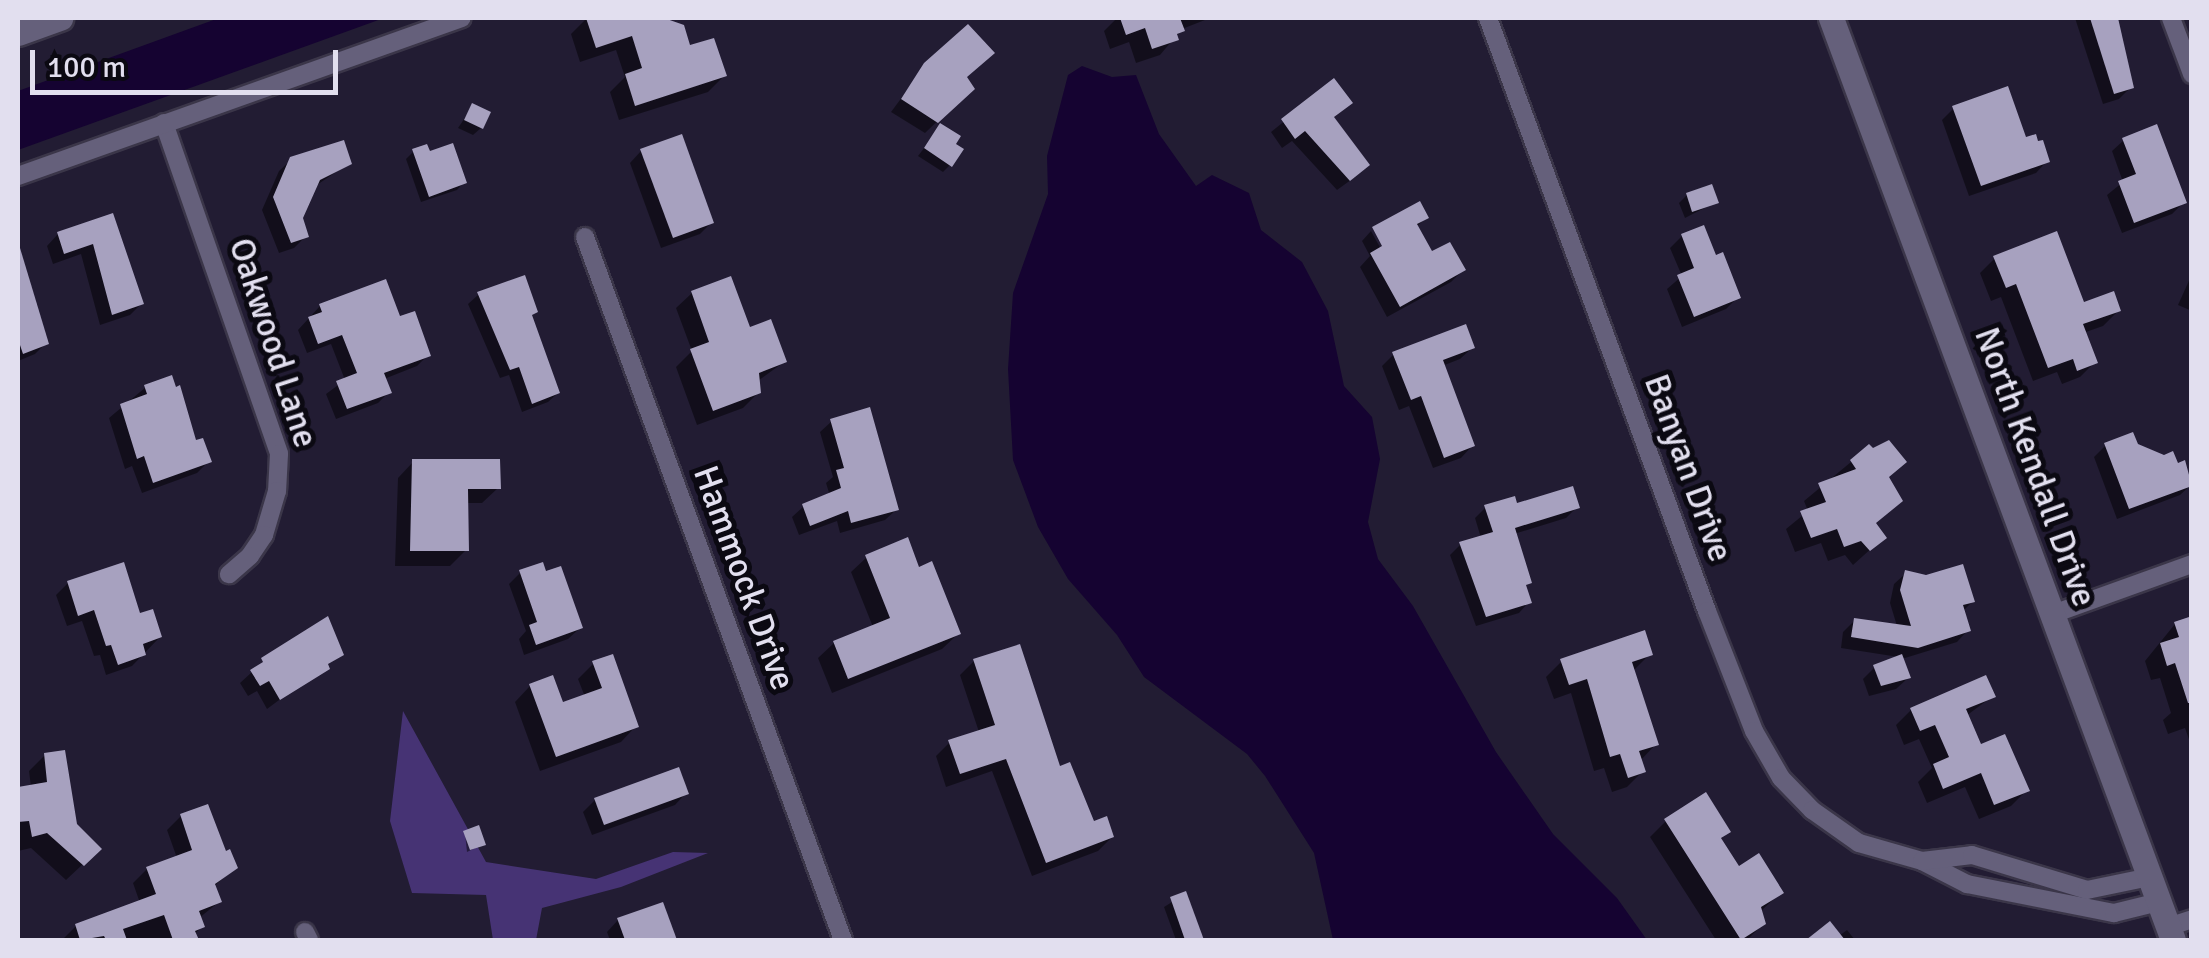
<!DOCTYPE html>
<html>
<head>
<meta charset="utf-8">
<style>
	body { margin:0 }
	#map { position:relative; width:2209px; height:958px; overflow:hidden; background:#221c33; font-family:Signika,sans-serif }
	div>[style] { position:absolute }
	.green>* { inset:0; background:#463374 }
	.water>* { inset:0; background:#150331 }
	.shadow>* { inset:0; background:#0007 }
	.building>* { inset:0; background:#a7a1bf }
	.roads { filter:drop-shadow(2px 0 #3b3649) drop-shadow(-2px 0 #3b3649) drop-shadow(0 2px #3b3649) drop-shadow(0 -2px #3b3649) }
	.street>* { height:18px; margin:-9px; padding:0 9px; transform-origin:9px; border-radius:9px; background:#65607b }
	.secondary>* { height:25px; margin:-12.5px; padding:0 12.5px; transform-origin:12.5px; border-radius:12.5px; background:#65607b }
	span { translate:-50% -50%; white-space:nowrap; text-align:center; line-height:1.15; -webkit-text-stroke:10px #0b0912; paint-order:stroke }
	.street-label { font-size:35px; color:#e2dfef }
	.frame { position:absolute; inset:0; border:20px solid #e2dfef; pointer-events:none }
	.scale { position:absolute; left:30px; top:50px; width:308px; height:45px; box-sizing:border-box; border:5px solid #e2dfef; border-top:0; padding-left:12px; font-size:30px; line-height:35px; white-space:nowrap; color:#e2dfef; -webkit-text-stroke:8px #0b0912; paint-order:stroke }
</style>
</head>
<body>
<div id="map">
	<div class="green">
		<div style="clip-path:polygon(403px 711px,486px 862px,596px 879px,673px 852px,708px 853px,621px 887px,542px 908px,536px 940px,493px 940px,486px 895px,412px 893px,390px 821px)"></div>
	</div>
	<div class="water">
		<div style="clip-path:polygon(219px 18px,384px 18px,18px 150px,18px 91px)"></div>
		<div style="clip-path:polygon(1082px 66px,1112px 77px,1136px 75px,1159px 134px,1196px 186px,1212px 175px,1249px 193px,1261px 230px,1302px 262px,1328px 311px,1344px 386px,1372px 417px,1380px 459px,1368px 522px,1378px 559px,1413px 606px,1496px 752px,1553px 834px,1617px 898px,1647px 940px,1333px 940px,1314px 853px,1265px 776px,1247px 754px,1144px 677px,1117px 635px,1068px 579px,1038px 527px,1013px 460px,1008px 369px,1013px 293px,1048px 194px,1047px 156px,1068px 75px)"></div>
	</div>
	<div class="shadow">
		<div style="clip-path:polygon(587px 18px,658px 18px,682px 27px,689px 48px,724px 76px,708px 92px,619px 120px,610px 92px,625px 77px,616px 50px,580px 62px,571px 34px)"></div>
		<div style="clip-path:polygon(1117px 18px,1210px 18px,1182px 29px,1160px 55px,1136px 63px,1129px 42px,1110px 49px,1104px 31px)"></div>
		<div style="clip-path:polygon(2075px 18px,2116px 18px,2131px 87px,2119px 99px,2103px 104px)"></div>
		<div style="clip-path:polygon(926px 65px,964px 78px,972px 88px,925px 133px,891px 112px)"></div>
		<div style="clip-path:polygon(1333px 82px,1349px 103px,1332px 119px,1355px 177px,1337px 190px,1292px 141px,1282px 148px,1271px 132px)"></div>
		<div style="clip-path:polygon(473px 106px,481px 128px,473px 135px,458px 128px)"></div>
		<div style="clip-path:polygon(1954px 108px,2024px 141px,2047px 161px,2036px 173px,1969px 196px,1942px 120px)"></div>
		<div style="clip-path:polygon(941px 126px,950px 165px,943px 172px,918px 156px)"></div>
		<div style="clip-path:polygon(2124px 140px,2184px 202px,2172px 214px,2122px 233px,2107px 195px,2123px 182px,2112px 151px)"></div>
		<div style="clip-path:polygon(641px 151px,712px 222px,700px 234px,661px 248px,630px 163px)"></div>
		<div style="clip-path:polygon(413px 152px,464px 182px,457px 190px,421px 202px,406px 159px)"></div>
		<div style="clip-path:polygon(292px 159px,349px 163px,314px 187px,300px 218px,306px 236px,294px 248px,279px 253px,262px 210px,279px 171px)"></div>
		<div style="clip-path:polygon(1687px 195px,1716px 202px,1685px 218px,1679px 203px)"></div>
		<div style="clip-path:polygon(1419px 204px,1426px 218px,1416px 227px,1432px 255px,1463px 270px,1451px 282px,1387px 317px,1360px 267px,1370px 256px,1362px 241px,1371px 231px,1386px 258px)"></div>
		<div style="clip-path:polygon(112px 216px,142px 303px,130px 315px,100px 325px,81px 254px,53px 264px,47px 246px,58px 234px)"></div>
		<div style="clip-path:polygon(1682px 236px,1715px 258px,1738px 297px,1726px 309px,1682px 327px,1667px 289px,1682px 276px,1670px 248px)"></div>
		<div style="clip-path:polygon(1995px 258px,2082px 305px,2118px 311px,2103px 326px,2083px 333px,2095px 362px,2080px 377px,2062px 384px,2057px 372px,2033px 381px,2001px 297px,1991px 301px,1980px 273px)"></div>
		<div style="clip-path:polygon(25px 271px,46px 343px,35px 354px,18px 361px,18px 274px)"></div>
		<div style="clip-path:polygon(2192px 274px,2192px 311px,2178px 305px)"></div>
		<div style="clip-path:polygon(523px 278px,530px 317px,558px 393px,548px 402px,522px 412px,509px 375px,500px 378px,468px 304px,478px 295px)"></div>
		<div style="clip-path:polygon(692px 293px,784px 362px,758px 381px,759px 392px,743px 408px,697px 425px,676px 367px,692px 351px,676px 308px)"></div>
		<div style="clip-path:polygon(320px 306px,399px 319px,428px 355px,417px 366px,384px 379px,389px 392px,378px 403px,336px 419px,326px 394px,345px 380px,331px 344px,307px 353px,298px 330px)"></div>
		<div style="clip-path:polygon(1472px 348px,1460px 359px,1442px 366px,1472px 446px,1461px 458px,1433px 468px,1409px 406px,1399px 410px,1382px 366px,1394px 354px)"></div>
		<div style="clip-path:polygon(146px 387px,209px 461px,197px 473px,142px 493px,132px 466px,125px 469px,109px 418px)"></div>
		<div style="clip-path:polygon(832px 421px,897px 509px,885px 520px,840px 533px,837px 521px,799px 535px,792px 517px,804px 506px,830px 496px,826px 483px,833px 477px,820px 432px)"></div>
		<div style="clip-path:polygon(2106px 445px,2136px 446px,2176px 466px,2184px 463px,2192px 484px,2180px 495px,2117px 519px,2094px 457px)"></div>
		<div style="clip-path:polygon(413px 462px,498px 488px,482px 503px,466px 503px,466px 550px,450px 566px,395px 566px,398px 478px)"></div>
		<div style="clip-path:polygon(1851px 462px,1887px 479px,1874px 524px,1884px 537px,1853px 565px,1845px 555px,1828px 561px,1821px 543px,1795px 552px,1786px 529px,1808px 511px,1804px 501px)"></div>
		<div style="clip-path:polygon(1516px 507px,1577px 507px,1566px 518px,1514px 534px,1530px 582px,1524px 587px,1529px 602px,1519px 613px,1476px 626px,1450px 555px,1461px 544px,1481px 538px,1475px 518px,1485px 508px)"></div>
		<div style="clip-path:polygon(867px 557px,918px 570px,958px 634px,942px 649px,832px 693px,818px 658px,834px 643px,873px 627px,851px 572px)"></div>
		<div style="clip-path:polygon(521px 572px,544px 575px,580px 628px,568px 639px,524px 655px,519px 639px,526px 631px,509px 584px)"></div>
		<div style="clip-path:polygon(1906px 573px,1973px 601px,1963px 611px,1968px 630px,1957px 642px,1905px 658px,1841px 648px,1843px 632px,1855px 620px,1897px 626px,1890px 603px,1894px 584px)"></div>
		<div style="clip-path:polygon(68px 583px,139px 616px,160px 637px,132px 666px,106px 675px,100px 655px,94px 656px,82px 621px,67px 626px,56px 595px)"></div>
		<div style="clip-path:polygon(2192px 618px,2192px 745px,2191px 745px,2185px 728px,2168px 734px,2163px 720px,2171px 713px,2160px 678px,2151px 680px,2145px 661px,2175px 624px)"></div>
		<div style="clip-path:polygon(341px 654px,267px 709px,257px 691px,248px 696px,240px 683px,252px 672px)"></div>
		<div style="clip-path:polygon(1650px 654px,1633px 671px,1656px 744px,1640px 761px,1643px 771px,1627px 787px,1612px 792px,1604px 768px,1594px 771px,1571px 693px,1554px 699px,1546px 677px,1562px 661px)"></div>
		<div style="clip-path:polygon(974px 661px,1059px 769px,1092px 825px,1112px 837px,1098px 851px,1032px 876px,992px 771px,946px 787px,936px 756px,950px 742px,979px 732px,960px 675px)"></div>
		<div style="clip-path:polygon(594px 663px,636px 726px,621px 742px,540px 771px,515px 702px,530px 686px,562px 705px,585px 697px,578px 679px)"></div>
		<div style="clip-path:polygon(1875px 667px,1908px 678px,1896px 689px,1869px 696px,1863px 679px)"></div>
		<div style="clip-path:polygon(1993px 696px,1966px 716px,1980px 747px,2027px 790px,2011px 806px,1979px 819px,1965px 787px,1927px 803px,1918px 782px,1932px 768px,1919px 739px,1904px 745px,1896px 725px,1911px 710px)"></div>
		<div style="clip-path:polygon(45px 755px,75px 826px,99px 849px,66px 880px,31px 848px,18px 851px,18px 790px,31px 787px,29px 771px)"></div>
		<div style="clip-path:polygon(686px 793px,675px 805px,592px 835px,583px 812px,595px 800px)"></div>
		<div style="clip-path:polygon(181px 816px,235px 868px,213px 887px,219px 902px,199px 918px,202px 927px,188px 940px,62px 940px,76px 926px,140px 903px,133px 883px,147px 869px,177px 858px,167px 830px)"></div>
		<div style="clip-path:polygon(1666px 821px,1728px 831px,1720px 840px,1738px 869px,1781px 892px,1760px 912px,1763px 924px,1747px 940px,1716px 940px,1650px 837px)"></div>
		<div style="clip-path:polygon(465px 833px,483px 844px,467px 852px)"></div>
		<div style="clip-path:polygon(1185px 894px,1201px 940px,1176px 940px,1164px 907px)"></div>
		<div style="clip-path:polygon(662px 905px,674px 940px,610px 940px,607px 932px,618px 920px)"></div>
		<div style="clip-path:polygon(1830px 925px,1839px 936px,1847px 930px,1855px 940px,1810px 940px)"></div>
	</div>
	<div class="building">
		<div style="clip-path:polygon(586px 18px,664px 18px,684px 25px,690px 45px,714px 38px,727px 76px,635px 106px,625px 74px,642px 68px,632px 36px,596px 48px)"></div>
		<div style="clip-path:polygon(1120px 18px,1180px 18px,1185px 31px,1177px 34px,1179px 40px,1152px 49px,1145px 28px,1126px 35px)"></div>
		<div style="clip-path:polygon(2090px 18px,2118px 18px,2134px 88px,2114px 94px)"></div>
		<div style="clip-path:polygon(968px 24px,995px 53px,967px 77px,975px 89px,938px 123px,901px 99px,924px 63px)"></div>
		<div style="clip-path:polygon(1334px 78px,1353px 103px,1334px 117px,1370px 165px,1350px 181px,1305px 131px,1295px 139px,1281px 119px)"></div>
		<div style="clip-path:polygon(2008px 86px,2026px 137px,2036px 134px,2038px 141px,2043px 140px,2050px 162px,1981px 186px,1952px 106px)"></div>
		<div style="clip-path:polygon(472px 103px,491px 112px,483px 129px,464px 120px)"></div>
		<div style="clip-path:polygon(940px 123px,961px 136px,956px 144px,964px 149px,952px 167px,924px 148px)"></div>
		<div style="clip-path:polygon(2157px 124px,2187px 203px,2134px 223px,2118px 181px,2136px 174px,2122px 138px)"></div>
		<div style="clip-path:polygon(682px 134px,714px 223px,673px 238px,640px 149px)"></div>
		<div style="clip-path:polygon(344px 140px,352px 164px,320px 180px,303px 218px,309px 237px,291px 243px,273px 197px,290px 157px)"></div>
		<div style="clip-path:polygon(453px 143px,467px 183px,429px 197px,412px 149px,427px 144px,430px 151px)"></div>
		<div style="clip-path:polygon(1712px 184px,1719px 203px,1692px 212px,1686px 193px)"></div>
		<div style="clip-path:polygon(1420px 201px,1429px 218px,1417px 224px,1432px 251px,1450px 242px,1466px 270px,1400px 307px,1370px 253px,1382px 246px,1372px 227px)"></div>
		<div style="clip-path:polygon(113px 213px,144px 304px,112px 315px,93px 244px,64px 254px,57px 232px)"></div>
		<div style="clip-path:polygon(1704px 225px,1716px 255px,1723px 252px,1741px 298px,1694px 317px,1677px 275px,1694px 268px,1681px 234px)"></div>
		<div style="clip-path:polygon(2057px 231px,2084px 302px,2114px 291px,2121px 311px,2083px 324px,2098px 363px,2077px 371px,2073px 359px,2048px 368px,2016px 284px,2006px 288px,1993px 256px)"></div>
		<div style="clip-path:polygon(20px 248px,49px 344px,23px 354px,18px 339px)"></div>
		<div style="clip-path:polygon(525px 275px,538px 312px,532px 315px,560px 393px,532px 404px,519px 367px,510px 370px,477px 292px)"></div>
		<div style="clip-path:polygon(731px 276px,750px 327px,771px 319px,787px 362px,759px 373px,761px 393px,713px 411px,690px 349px,709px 342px,691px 291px)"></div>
		<div style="clip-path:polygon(386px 279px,400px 316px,415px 311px,431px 356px,384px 373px,392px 393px,347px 409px,336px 381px,357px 373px,342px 335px,318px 344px,308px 317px,322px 312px,319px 304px)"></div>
		<div style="clip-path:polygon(1466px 324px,1475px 348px,1443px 360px,1475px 446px,1444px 458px,1421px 396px,1411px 400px,1392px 352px)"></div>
		<div style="clip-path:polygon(172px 375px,176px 387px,180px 385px,196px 440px,203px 438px,212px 462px,153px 483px,144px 456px,137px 459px,120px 404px,147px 394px,144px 385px)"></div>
		<div style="clip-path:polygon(870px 407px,899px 510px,851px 523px,848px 511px,810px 526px,802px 504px,841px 488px,836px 470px,844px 468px,830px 419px)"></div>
		<div style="clip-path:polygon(2133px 432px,2138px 444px,2164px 455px,2173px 451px,2178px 463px,2185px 460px,2192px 486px,2129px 509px,2104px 443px)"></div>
		<div style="clip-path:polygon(1889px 440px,1907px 462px,1889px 477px,1903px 501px,1876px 523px,1887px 538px,1870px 551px,1861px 541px,1844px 547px,1837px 529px,1811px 538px,1800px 511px,1826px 502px,1818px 483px,1856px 469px,1850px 460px,1869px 444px,1873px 448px)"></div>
		<div style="clip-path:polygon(412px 459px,500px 459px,501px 489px,468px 489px,469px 551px,410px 551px)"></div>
		<div style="clip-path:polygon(1573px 486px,1580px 508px,1515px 528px,1532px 583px,1526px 585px,1532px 603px,1486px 617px,1459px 542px,1493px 532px,1484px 505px,1515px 496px,1517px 503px)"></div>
		<div style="clip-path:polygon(908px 537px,919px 567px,932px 561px,961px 634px,848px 679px,833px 641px,890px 618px,865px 555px)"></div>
		<div style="clip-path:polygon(124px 562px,140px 613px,153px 609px,162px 637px,143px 644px,146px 655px,118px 665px,111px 645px,106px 646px,94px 610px,78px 616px,67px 581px)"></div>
		<div style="clip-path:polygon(543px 562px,546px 571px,561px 566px,583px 628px,536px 645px,529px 625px,537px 622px,519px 570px)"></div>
		<div style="clip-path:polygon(1963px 564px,1975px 602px,1963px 605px,1971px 631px,1918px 648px,1851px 637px,1854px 618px,1911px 626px,1900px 590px,1905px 570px,1926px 575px)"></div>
		<div style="clip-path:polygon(328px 616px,344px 655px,328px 664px,330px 669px,280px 700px,269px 681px,260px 686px,250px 670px,263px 662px,261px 658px)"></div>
		<div style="clip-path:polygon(2192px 616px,2192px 703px,2188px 703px,2175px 663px,2167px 666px,2160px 643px,2179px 637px,2174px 622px)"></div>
		<div style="clip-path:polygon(1645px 630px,1653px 655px,1632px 662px,1659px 745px,1639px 751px,1646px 772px,1628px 778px,1620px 754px,1610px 757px,1587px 679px,1569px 685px,1560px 659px)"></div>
		<div style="clip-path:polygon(1020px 644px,1060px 766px,1070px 762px,1094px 821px,1107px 816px,1114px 837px,1046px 863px,1006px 759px,960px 774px,948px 740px,995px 725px,973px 659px)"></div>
		<div style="clip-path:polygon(613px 654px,639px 727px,556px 757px,529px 684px,553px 675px,563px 702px,602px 688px,592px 661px)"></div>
		<div style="clip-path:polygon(1902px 654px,1911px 678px,1881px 686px,1873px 665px)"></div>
		<div style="clip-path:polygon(1986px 675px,1996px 697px,1966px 709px,1981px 744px,2005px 734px,2030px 791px,1994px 805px,1981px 773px,1943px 789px,1933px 764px,1949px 757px,1935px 725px,1920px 731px,1910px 708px)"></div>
		<div style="clip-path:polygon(65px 750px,77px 824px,102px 849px,84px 866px,47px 833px,32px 837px,29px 821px,18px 822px,18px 787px,47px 782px,44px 753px)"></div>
		<div style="clip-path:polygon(679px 767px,689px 794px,604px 825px,594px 798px)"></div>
		<div style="clip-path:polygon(1706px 792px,1731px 832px,1721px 838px,1739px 866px,1759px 853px,1784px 893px,1761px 907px,1766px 924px,1741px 940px,1664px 819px)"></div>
		<div style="clip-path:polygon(208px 804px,226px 851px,230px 849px,238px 868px,215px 884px,222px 902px,199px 911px,205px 927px,195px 931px,199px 940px,173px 940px,164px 915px,123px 929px,127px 940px,106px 940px,104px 936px,80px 940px,75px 924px,156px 894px,146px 867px,192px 850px,180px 814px)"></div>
		<div style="clip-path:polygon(479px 825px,486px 845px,470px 850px,463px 831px)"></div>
		<div style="clip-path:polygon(1186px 891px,1204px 940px,1185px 940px,1170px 897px)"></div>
		<div style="clip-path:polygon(663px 902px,677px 940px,625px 940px,617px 918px)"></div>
		<div style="clip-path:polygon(1830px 921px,1845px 940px,1806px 940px)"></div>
	</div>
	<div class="roads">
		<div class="street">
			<div style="left:1488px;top:18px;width:632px;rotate:69.73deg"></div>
			<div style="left:1707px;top:611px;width:129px;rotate:68.6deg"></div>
			<div style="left:1754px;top:731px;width:54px;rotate:60.1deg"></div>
			<div style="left:1781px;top:778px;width:45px;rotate:45.9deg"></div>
			<div style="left:1812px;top:810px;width:57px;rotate:35.1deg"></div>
			<div style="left:1859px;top:843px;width:66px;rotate:15.9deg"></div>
			<div style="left:1922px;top:861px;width:51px;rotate:27.1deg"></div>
			<div style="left:1967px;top:884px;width:150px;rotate:11.2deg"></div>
			<div style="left:2114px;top:913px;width:46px;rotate:-13.7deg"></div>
			<div style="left:2171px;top:18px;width:60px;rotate:69.4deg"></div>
			<div style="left:164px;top:123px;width:350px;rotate:70.8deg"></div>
			<div style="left:279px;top:454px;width:37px;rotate:93deg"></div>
			<div style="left:277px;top:491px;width:46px;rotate:106.5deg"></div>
			<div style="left:264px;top:535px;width:25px;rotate:124deg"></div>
			<div style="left:250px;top:556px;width:28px;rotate:139deg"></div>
			<div style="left:18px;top:176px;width:471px;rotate:-19.6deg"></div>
			<div style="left:585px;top:237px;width:749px;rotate:69.85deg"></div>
			<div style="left:2053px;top:614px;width:148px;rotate:-19.8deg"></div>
			<div style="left:1922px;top:861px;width:50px;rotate:-6.8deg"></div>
			<div style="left:1972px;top:855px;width:120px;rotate:16.9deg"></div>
			<div style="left:2087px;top:890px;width:64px;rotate:-11.7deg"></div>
			<div style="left:2168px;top:927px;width:25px;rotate:-18deg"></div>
			<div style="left:305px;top:932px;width:9px;rotate:63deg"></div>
		</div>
		<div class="secondary">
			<div style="left:1831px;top:18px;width:983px;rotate:69.65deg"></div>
			<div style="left:18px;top:33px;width:45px;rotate:-19.7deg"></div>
		</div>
	</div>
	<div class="street-label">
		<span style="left:273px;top:343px;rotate:72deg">Oakwood Lane</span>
		<span style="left:2035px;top:467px;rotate:70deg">North Kendall Drive</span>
		<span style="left:1688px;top:468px;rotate:70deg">Banyan Drive</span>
		<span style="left:744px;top:578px;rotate:70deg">Hammock Drive</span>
	</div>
	<div class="frame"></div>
	<div class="scale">100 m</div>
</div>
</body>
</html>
